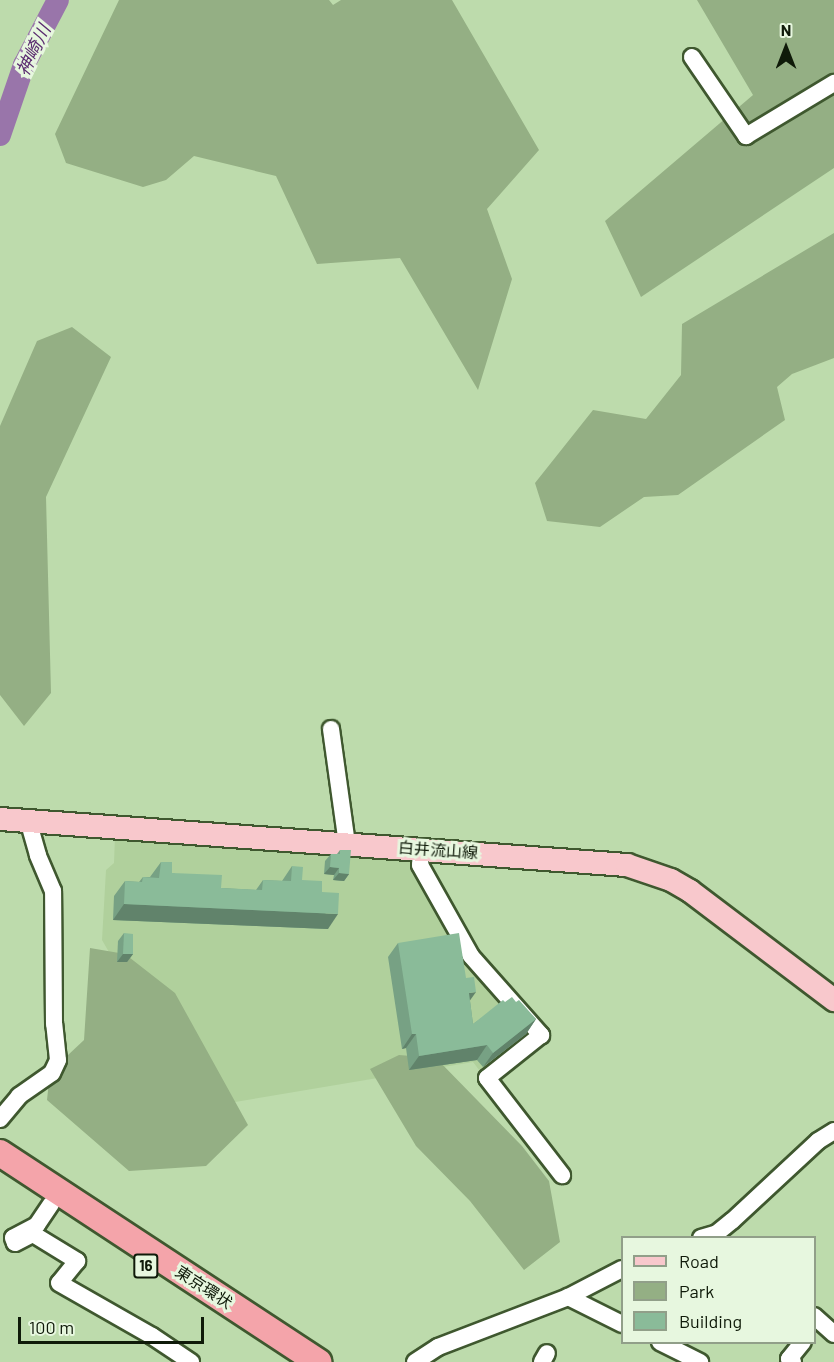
<!DOCTYPE html>
<html>
<head>
<meta charset="utf-8">
<style>
	body { margin:0 }
	#map { position:relative; width:834px; height:1362px; overflow:hidden; background:#bddbac; font-family:Barlow,"Noto Sans JP",sans-serif }
	div>[style] { position:absolute }
	.built>* { inset:0; background:#b0d09c }
	.green>* { inset:0; background:#94af84 }
	.river>* { height:22px; margin:-11px; padding:0 11px; transform-origin:11px; border-radius:11px; background:#9975aa }
	.roads { filter:drop-shadow(2px 0 #3f582f) drop-shadow(-2px 0 #3f582f) drop-shadow(0 2px #3f582f) drop-shadow(0 -2px #3f582f) }
	.minor>* { height:16px; margin:-8px; padding:0 8px; transform-origin:8px; border-radius:8px; background:#fff }
	.major>* { height:22px; margin:-11px; padding:0 11px; transform-origin:11px; border-radius:11px; background:#f8c8cc }
	.highway>* { height:26px; margin:-13px; padding:0 13px; transform-origin:13px; border-radius:13px; background:#f4a4aa }
	.wall>* { inset:0; background:#77a184 }
	.shaded-wall>* { inset:0; background:#61836b }
	.building>* { inset:0; background:#8abb99 }
	span { translate:-50% -50%; white-space:nowrap; text-align:center; line-height:1.15; -webkit-text-stroke:6px #e7f7df; paint-order:stroke }
	.shield-label span { padding:2px 4px; background:#e7f7df; border:2px solid; border-radius:4px; -webkit-text-stroke-width:0 }
	.shield-label { font-size:15px; color:#0f1a09; font-weight:700 }
	.street-label { font-size:16px; color:#0f1a09 }
	.water-label { font-size:18px; color:#5b2c70; font-style:italic }
	.legend { position:absolute; left:621px; top:1236px; width:195px; height:108px; box-sizing:border-box; background:#e7f7df; border:2px solid #919f89; margin:0; padding:8px 10px; list-style:none; font-size:18px; color:#0f1a09 }
	.legend li { display:flex; align-items:center; gap:12px; height:30px }
	.legend b { width:30px; border:2px solid #919f89 }
	.north { position:absolute; left:756px; top:18px; width:60px; height:60px; -webkit-text-stroke:4px #e7f7df; paint-order:stroke; rotate:0deg; font-size:16px; font-weight:700; line-height:24px; text-align:center; color:#0f1a09 }
	.north::after { content:''; display:block; margin:auto; width:21px; height:27px; background:#0f1a09; clip-path:polygon(50% 0,100% 100%,50% 72%,0 100%) }
	.scale { position:absolute; left:18px; top:1317px; width:186px; height:27px; box-sizing:border-box; border:3px solid #0f1a09; border-top:0; padding-left:8px; font-size:18px; line-height:21px; white-space:nowrap; color:#0f1a09; -webkit-text-stroke:4px #e7f7df; paint-order:stroke }
</style>
</head>
<body>
<div id="map">
	<div class="built">
		<div style="clip-path:polygon(115px 836px,415px 856px,416px 866px,535px 1035px,483px 1075px,473px 1062px,199px 1108px,102px 940px,106px 870px,114px 863px)"></div>
	</div>
	<div class="green">
		<div style="clip-path:polygon(119px 0,329px 0,333px 5px,341px 0,452px 0,539px 150px,487px 209px,512px 279px,478px 390px,400px 258px,317px 264px,276px 176px,194px 156px,166px 180px,143px 187px,66px 163px,55px 134px)"></div>
		<div style="clip-path:polygon(697px 0,834px 0,834px 168px,641px 297px,605px 221px,753px 95px)"></div>
		<div style="clip-path:polygon(834px 233px,834px 358px,792px 374px,777px 387px,785px 420px,678px 495px,644px 497px,600px 527px,547px 521px,535px 483px,593px 410px,646px 419px,681px 375px,682px 324px)"></div>
		<div style="clip-path:polygon(72px 327px,111px 357px,46px 497px,51px 693px,24px 726px,0 695px,0 426px,37px 341px)"></div>
		<div style="clip-path:polygon(90px 948px,125px 954px,175px 993px,248px 1125px,206px 1166px,129px 1171px,47px 1100px,50px 1072px,84px 1040px)"></div>
		<div style="clip-path:polygon(399px 1055px,436px 1058px,522px 1146px,549px 1181px,560px 1242px,524px 1270px,470px 1201px,416px 1146px,370px 1069px)"></div>
	</div>
	<div class="river">
		<div style="left:0;top:135px;width:74px;rotate:-71.1deg"></div>
		<div style="left:24px;top:65px;width:73px;rotate:-62.4deg"></div>
	</div>
	<div class="roads">
		<div class="minor">
			<div style="left:692px;top:57px;width:96px;rotate:55.6deg"></div>
			<div style="left:746px;top:136px;width:103px;rotate:-31.1deg"></div>
			<div style="left:331px;top:729px;width:116px;rotate:82.1deg"></div>
			<div style="left:421px;top:848px;width:17px;rotate:93deg"></div>
			<div style="left:420px;top:865px;width:104px;rotate:60.7deg"></div>
			<div style="left:471px;top:956px;width:106px;rotate:48.5deg"></div>
			<div style="left:541px;top:1035px;width:69px;rotate:141.5deg"></div>
			<div style="left:487px;top:1078px;width:123px;rotate:52.3deg"></div>
			<div style="left:0;top:1119px;width:30px;rotate:-50deg"></div>
			<div style="left:19px;top:1096px;width:40px;rotate:-34.9deg"></div>
			<div style="left:52px;top:1073px;width:14px;rotate:-65deg"></div>
			<div style="left:58px;top:1060px;width:36px;rotate:-96deg"></div>
			<div style="left:54px;top:1024px;width:133px;rotate:-90.4deg"></div>
			<div style="left:53px;top:891px;width:39px;rotate:-113deg"></div>
			<div style="left:38px;top:855px;width:35px;rotate:-106deg"></div>
			<div style="left:51px;top:1204px;width:25px;rotate:124deg"></div>
			<div style="left:37px;top:1225px;width:27px;rotate:152deg"></div>
			<div style="left:13px;top:1238px;width:5px;rotate:68deg"></div>
			<div style="left:15px;top:1243px;width:20px;rotate:-27deg"></div>
			<div style="left:33px;top:1234px;width:52px;rotate:31.5deg"></div>
			<div style="left:77px;top:1261px;width:28px;rotate:129deg"></div>
			<div style="left:59px;top:1283px;width:107px;rotate:29.7deg"></div>
			<div style="left:152px;top:1336px;width:47px;rotate:33.7deg"></div>
			<div style="left:701px;top:1238px;width:17px;rotate:-17deg"></div>
			<div style="left:717px;top:1233px;width:19px;rotate:-39deg"></div>
			<div style="left:732px;top:1221px;width:117px;rotate:-42.9deg"></div>
			<div style="left:818px;top:1141px;width:19px;rotate:-32deg"></div>
			<div style="left:568px;top:1297px;width:60px;rotate:26.6deg"></div>
			<div style="left:814px;top:1316px;width:27px;rotate:42deg"></div>
			<div style="left:660px;top:1342px;width:45px;rotate:26.6deg"></div>
			<div style="left:415px;top:1362px;width:27px;rotate:-33deg"></div>
			<div style="left:438px;top:1347px;width:139px;rotate:-21deg"></div>
			<div style="left:568px;top:1297px;width:61px;rotate:-27.4deg"></div>
			<div style="left:542px;top:1362px;width:10px;rotate:-61deg"></div>
			<div style="left:793px;top:1362px;width:5px;rotate:-143deg"></div>
			<div style="left:789px;top:1359px;width:22px;rotate:-51deg"></div>
		</div>
		<div class="major">
			<div style="left:0;top:819px;width:629px;rotate:4.2deg"></div>
			<div style="left:627px;top:865px;width:46px;rotate:18.8deg"></div>
			<div style="left:671px;top:880px;width:22px;rotate:30deg"></div>
			<div style="left:690px;top:891px;width:181px;rotate:37.1deg"></div>
		</div>
		<div class="highway">
			<div style="left:0;top:1153px;width:381px;rotate:33.3deg"></div>
		</div>
	</div>
	<div class="wall">
		<div style="clip-path:polygon(340px 850px,349px 874px,344px 881px,333px 880px,334px 875px,324px 874px,325px 861px,331px 854px,337px 854px)"></div>
		<div style="clip-path:polygon(161px 862px,172px 873px,221px 888px,256px 890px,263px 880px,282px 881px,292px 866px,302px 880px,322px 892px,328px 929px,113px 920px,114px 896px,125px 881px,139px 882px,143px 877px,150px 877px)"></div>
		<div style="clip-path:polygon(124px 933px,133px 954px,127px 962px,117px 962px,118px 941px)"></div>
		<div style="clip-path:polygon(398px 943px,470px 1001px,473px 1024px,505px 1002px,516px 1002px,536px 1019px,526px 1034px,483px 1067px,477px 1060px,409px 1070px,406px 1048px,402px 1049px,388px 957px)"></div>
	</div>
	<div class="shaded-wall">
		<div style="clip-path:polygon(330px 867px,339px 868px,334px 875px,324px 874px)"></div>
		<div style="clip-path:polygon(339px 873px,349px 874px,344px 881px,333px 880px)"></div>
		<div style="clip-path:polygon(124px 904px,338px 914px,328px 929px,113px 920px)"></div>
		<div style="clip-path:polygon(123px 954px,133px 954px,127px 962px,117px 962px)"></div>
		<div style="clip-path:polygon(476px 992px,466px 1006px,469px 993px)"></div>
		<div style="clip-path:polygon(536px 1019px,526px 1034px,483px 1067px,493px 1053px)"></div>
		<div style="clip-path:polygon(412px 1034px,416px 1034px,406px 1048px,402px 1049px)"></div>
		<div style="clip-path:polygon(487px 1045px,477px 1060px,409px 1070px,419px 1056px)"></div>
	</div>
	<div class="building">
		<div style="clip-path:polygon(340px 850px,351px 850px,349px 874px,339px 873px,339px 868px,330px 867px,331px 854px,340px 854px)"></div>
		<div style="clip-path:polygon(161px 862px,172px 862px,172px 873px,222px 875px,221px 888px,262px 890px,263px 880px,291px 881px,292px 866px,303px 867px,302px 880px,322px 881px,322px 892px,339px 893px,338px 914px,124px 904px,125px 881px,142px 882px,143px 877px,159px 878px)"></div>
		<div style="clip-path:polygon(124px 933px,133px 934px,133px 954px,123px 954px)"></div>
		<div style="clip-path:polygon(459px 933px,466px 978px,474px 977px,476px 992px,469px 993px,473px 1024px,503px 1000px,505px 1002px,512px 997px,516px 1002px,519px 1000px,536px 1019px,493px 1053px,487px 1045px,419px 1056px,416px 1034px,412px 1034px,398px 943px)"></div>
	</div>
	<div class="shield-label">
		<span style="left:146px;top:1266px">16</span>
	</div>
	<div class="street-label">
		<span style="left:438px;top:850px;rotate:4deg">白井流山線</span>
		<span style="left:204px;top:1287px;rotate:33deg">東京環状</span>
	</div>
	<div class="water-label">
		<span style="left:33px;top:50px;rotate:-64deg">神崎川</span>
	</div>
	<ul class="legend">
	<li><b style="height:8px;background:#f8c8cc"></b>Road</li>
	<li><b style="height:16px;background:#94af84"></b>Park</li>
	<li><b style="height:16px;background:#8abb99"></b>Building</li>
	</ul>
	<div class="north">N</div>
	<div class="scale">100 m</div>
</div>
</body>
</html>
